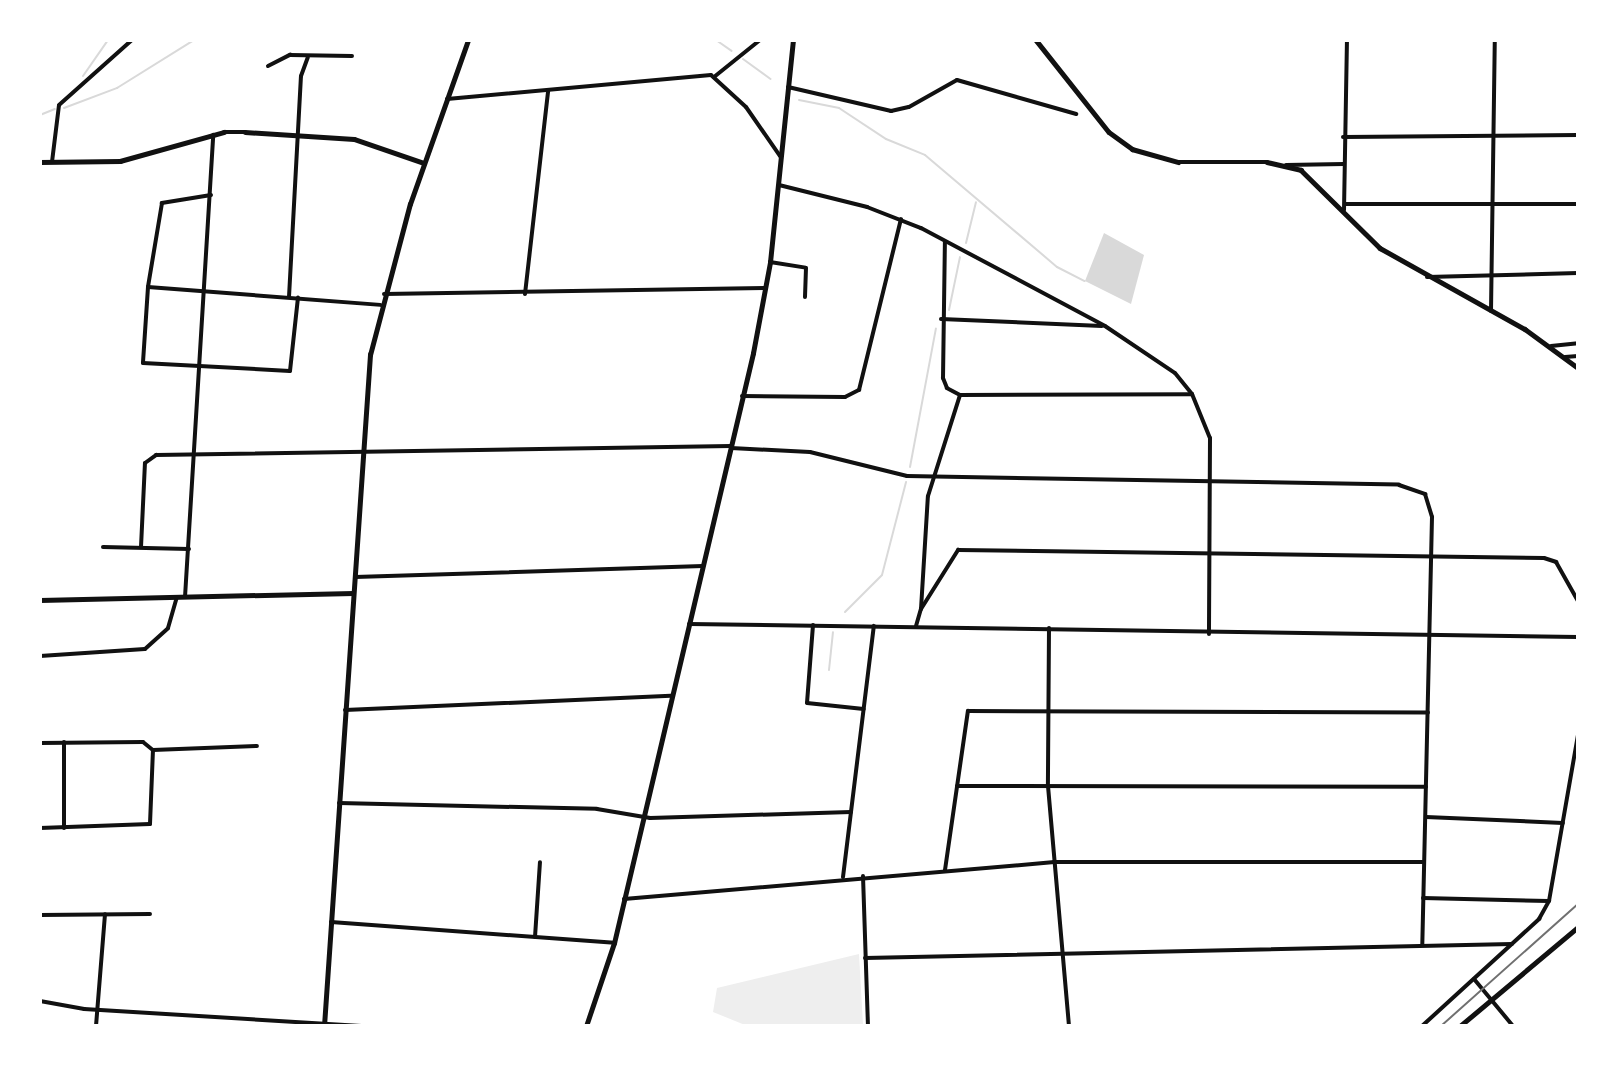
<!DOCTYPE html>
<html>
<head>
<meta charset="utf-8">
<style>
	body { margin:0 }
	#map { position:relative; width:1618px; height:1066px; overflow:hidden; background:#fff; font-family:Barlow,sans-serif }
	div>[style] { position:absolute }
	.green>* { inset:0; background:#eee }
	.water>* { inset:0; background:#d9d9d9 }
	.stream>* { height:2px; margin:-1px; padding:0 1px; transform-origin:1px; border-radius:1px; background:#d9d9d9 }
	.minor>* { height:4px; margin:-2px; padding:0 2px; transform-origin:2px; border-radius:2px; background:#111 }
	.tertiary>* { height:4.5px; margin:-2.25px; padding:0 2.25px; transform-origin:2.25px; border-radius:2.25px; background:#111 }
	.secondary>* { height:5px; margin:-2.5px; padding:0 2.5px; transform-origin:2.5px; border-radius:2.5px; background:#111 }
	.rail>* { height:2px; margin:-1px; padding:0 1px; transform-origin:1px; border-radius:1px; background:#707070 }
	span { translate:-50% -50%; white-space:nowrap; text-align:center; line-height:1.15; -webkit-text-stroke:4.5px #fff; paint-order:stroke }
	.frame { position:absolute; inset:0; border:42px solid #fff; pointer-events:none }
</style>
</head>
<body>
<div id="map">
	<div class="green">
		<div style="clip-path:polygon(859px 954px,863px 1025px,745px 1025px,713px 1012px,717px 988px)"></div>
	</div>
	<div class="water">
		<div style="clip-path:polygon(1104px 233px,1144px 255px,1131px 304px,1085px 281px)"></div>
	</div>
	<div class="stream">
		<div style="left:716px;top:40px;width:19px;rotate:35deg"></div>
		<div style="left:743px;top:59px;width:34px;rotate:36deg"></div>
		<div style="left:83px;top:76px;width:44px;rotate:-55.2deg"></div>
		<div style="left:799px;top:100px;width:41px;rotate:11.3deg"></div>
		<div style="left:839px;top:108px;width:56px;rotate:33.4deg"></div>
		<div style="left:886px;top:139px;width:42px;rotate:22.3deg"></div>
		<div style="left:925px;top:155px;width:173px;rotate:40.3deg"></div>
		<div style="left:1057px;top:267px;width:31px;rotate:27deg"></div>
		<div style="left:64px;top:108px;width:57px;rotate:-20.7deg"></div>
		<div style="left:117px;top:88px;width:91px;rotate:-31.9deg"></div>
		<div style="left:40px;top:115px;width:16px;rotate:-22deg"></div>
		<div style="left:966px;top:243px;width:42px;rotate:-76.3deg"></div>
		<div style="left:949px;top:310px;width:54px;rotate:-78.3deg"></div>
		<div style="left:910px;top:467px;width:141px;rotate:-79.4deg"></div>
		<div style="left:845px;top:612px;width:52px;rotate:-45deg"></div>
		<div style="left:882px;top:575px;width:96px;rotate:-75.5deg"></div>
		<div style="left:829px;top:670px;width:38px;rotate:-84deg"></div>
	</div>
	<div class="minor">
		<div style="left:268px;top:66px;width:25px;rotate:-27deg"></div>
		<div style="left:290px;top:55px;width:62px;rotate:0.9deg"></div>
		<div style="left:714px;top:77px;width:59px;rotate:-38.8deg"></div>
		<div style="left:788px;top:87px;width:106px;rotate:13.1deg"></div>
		<div style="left:891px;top:111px;width:18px;rotate:-13deg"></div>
		<div style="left:909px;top:107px;width:55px;rotate:-29.4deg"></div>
		<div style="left:957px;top:80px;width:124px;rotate:15.9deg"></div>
		<div style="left:447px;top:99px;width:265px;rotate:-5.2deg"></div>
		<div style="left:711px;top:75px;width:47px;rotate:42.4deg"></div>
		<div style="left:746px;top:107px;width:60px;rotate:55.2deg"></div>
		<div style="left:1343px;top:137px;width:235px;rotate:-0.5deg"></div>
		<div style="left:52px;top:162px;width:57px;rotate:-83deg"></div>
		<div style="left:59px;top:105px;width:98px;rotate:-41.7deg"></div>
		<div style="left:1286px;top:165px;width:58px;rotate:-1deg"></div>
		<div style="left:779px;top:185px;width:91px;rotate:14deg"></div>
		<div style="left:867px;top:207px;width:58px;rotate:21.3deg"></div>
		<div style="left:921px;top:228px;width:208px;rotate:28deg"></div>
		<div style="left:1105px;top:326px;width:84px;rotate:33.9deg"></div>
		<div style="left:1175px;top:373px;width:27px;rotate:51deg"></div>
		<div style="left:1192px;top:394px;width:48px;rotate:67.8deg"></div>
		<div style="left:1210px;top:438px;width:196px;rotate:90.3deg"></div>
		<div style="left:211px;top:195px;width:50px;rotate:170.7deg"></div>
		<div style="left:162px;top:203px;width:85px;rotate:99.5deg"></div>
		<div style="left:148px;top:287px;width:76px;rotate:93.8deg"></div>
		<div style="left:143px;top:363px;width:147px;rotate:3.1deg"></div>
		<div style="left:290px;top:371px;width:74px;rotate:-83.8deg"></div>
		<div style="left:1345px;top:204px;width:233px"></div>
		<div style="left:1344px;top:210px;width:170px;rotate:-89deg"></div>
		<div style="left:770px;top:262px;width:36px;rotate:9deg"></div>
		<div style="left:806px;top:268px;width:29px;rotate:92deg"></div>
		<div style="left:1427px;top:277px;width:151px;rotate:-1.5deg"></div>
		<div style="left:148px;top:287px;width:233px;rotate:4.4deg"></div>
		<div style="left:384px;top:294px;width:381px;rotate:-0.9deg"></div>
		<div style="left:525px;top:294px;width:204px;rotate:-83.5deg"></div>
		<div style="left:289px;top:297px;width:221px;rotate:-86.9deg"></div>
		<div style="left:301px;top:76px;width:20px;rotate:-70deg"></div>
		<div style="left:1491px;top:311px;width:271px;rotate:-89.2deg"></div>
		<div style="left:941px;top:319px;width:161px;rotate:2.5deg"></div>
		<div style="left:1551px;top:346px;width:27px;rotate:-6deg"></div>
		<div style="left:1565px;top:357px;width:13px;rotate:-4deg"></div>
		<div style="left:960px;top:395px;width:232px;rotate:-0.2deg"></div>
		<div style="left:742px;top:396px;width:103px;rotate:0.6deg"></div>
		<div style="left:845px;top:397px;width:16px;rotate:-27deg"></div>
		<div style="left:859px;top:390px;width:176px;rotate:-76.2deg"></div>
		<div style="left:731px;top:448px;width:79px;rotate:2.9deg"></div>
		<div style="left:810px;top:452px;width:100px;rotate:13.9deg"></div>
		<div style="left:907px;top:476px;width:492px;rotate:1deg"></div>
		<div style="left:1399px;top:485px;width:28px;rotate:19deg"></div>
		<div style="left:1425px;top:494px;width:24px;rotate:73deg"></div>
		<div style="left:1432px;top:517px;width:428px;rotate:91.3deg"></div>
		<div style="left:103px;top:547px;width:86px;rotate:1.3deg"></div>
		<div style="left:141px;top:547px;width:84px;rotate:-87.3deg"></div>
		<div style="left:145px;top:463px;width:14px;rotate:-36deg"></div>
		<div style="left:156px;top:455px;width:575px;rotate:-0.9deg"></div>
		<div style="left:355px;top:577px;width:348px;rotate:-1.8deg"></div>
		<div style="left:185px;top:597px;width:463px;rotate:-86.5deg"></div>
		<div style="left:921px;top:609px;width:113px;rotate:-86.5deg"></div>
		<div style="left:928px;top:496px;width:106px;rotate:-72.4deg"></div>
		<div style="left:960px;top:395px;width:15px;rotate:-152deg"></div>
		<div style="left:947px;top:388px;width:11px;rotate:-112deg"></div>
		<div style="left:943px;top:378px;width:136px;rotate:-89.2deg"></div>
		<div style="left:689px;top:624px;width:889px;rotate:0.84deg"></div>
		<div style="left:813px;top:625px;width:78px;rotate:94.4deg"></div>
		<div style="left:807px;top:703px;width:57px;rotate:6deg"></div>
		<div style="left:916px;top:626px;width:18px;rotate:-74deg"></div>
		<div style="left:921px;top:609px;width:70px;rotate:-57.9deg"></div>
		<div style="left:958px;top:550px;width:586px;rotate:0.78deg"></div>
		<div style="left:1544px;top:558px;width:13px;rotate:18deg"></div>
		<div style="left:1556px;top:562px;width:45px;rotate:60.6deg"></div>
		<div style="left:1049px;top:628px;width:158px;rotate:90.4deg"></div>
		<div style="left:1048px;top:786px;width:241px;rotate:85deg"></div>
		<div style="left:40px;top:656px;width:105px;rotate:-3.8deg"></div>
		<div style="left:145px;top:649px;width:31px;rotate:-42deg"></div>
		<div style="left:168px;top:628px;width:32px;rotate:-74deg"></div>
		<div style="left:345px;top:710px;width:326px;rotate:-2.5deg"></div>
		<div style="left:64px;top:742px;width:86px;rotate:90deg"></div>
		<div style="left:40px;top:743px;width:103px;rotate:-0.6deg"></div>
		<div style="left:143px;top:742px;width:13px;rotate:39deg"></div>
		<div style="left:153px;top:750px;width:104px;rotate:-2.2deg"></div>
		<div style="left:957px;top:786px;width:469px;rotate:0.1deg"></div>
		<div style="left:339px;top:803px;width:258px;rotate:1.3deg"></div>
		<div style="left:597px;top:809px;width:54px;rotate:9.6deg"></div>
		<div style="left:650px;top:818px;width:201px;rotate:-1.7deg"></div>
		<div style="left:1426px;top:817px;width:137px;rotate:2.5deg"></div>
		<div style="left:40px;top:828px;width:110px;rotate:-2.1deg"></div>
		<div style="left:150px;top:824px;width:74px;rotate:-87.7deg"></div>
		<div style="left:945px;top:870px;width:161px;rotate:-81.8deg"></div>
		<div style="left:968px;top:711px;width:460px;rotate:0.2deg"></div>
		<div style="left:863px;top:876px;width:150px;rotate:88.1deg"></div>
		<div style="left:843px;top:877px;width:253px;rotate:-83deg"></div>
		<div style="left:1423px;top:898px;width:125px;rotate:1.4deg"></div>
		<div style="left:624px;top:899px;width:432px;rotate:-4.9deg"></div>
		<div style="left:1054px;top:862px;width:370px"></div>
		<div style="left:40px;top:915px;width:110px;rotate:-0.5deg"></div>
		<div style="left:331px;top:922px;width:284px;rotate:4.2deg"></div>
		<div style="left:535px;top:937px;width:75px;rotate:-86.2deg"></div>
		<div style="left:865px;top:958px;width:647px;rotate:-1.24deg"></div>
		<div style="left:1474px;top:979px;width:61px;rotate:50.3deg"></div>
		<div style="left:40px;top:1001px;width:45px;rotate:10.3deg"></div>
		<div style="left:84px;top:1009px;width:282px;rotate:3.5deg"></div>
		<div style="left:96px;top:1026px;width:112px;rotate:-85.4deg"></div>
		<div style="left:1319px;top:1026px;width:101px"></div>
		<div style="left:1422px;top:1026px;width:159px;rotate:-42.4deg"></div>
		<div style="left:1539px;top:919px;width:21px;rotate:-61deg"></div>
		<div style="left:1549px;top:901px;width:169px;rotate:-80.1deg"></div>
	</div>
	<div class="tertiary">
		<div style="left:1036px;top:40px;width:117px;rotate:51.6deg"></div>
		<div style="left:1109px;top:132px;width:29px;rotate:36deg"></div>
		<div style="left:1132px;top:149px;width:48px;rotate:15.8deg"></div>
		<div style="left:1178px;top:162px;width:89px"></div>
		<div style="left:1267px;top:162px;width:35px;rotate:13deg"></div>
		<div style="left:1301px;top:170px;width:111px;rotate:44.6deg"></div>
		<div style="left:1380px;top:248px;width:166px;rotate:29.2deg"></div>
		<div style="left:1525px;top:329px;width:66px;rotate:36.3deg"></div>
		<div style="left:40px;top:162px;width:80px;rotate:-0.7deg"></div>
		<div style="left:120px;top:161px;width:108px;rotate:-15.6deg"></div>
		<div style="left:224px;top:132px;width:21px"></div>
		<div style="left:245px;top:132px;width:109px;rotate:3.7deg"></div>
		<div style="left:354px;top:139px;width:74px;rotate:18.9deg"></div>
		<div style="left:40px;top:600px;width:313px;rotate:-1.3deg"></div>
		<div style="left:324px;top:1026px;width:673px;rotate:-86.08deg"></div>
		<div style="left:370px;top:355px;width:156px;rotate:-75.2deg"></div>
		<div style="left:410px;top:204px;width:174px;rotate:-70.5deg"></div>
		<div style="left:1460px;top:1026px;width:154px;rotate:-40deg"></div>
	</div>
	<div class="secondary">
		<div style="left:586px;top:1026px;width:88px;rotate:-71.4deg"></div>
		<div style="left:614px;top:943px;width:606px;rotate:-76.74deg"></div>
		<div style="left:753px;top:353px;width:93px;rotate:-79.4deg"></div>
		<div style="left:770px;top:262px;width:223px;rotate:-84.1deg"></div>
	</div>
	<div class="rail">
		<div style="left:1441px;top:1026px;width:183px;rotate:-41.7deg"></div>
	</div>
	<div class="frame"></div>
</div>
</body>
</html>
